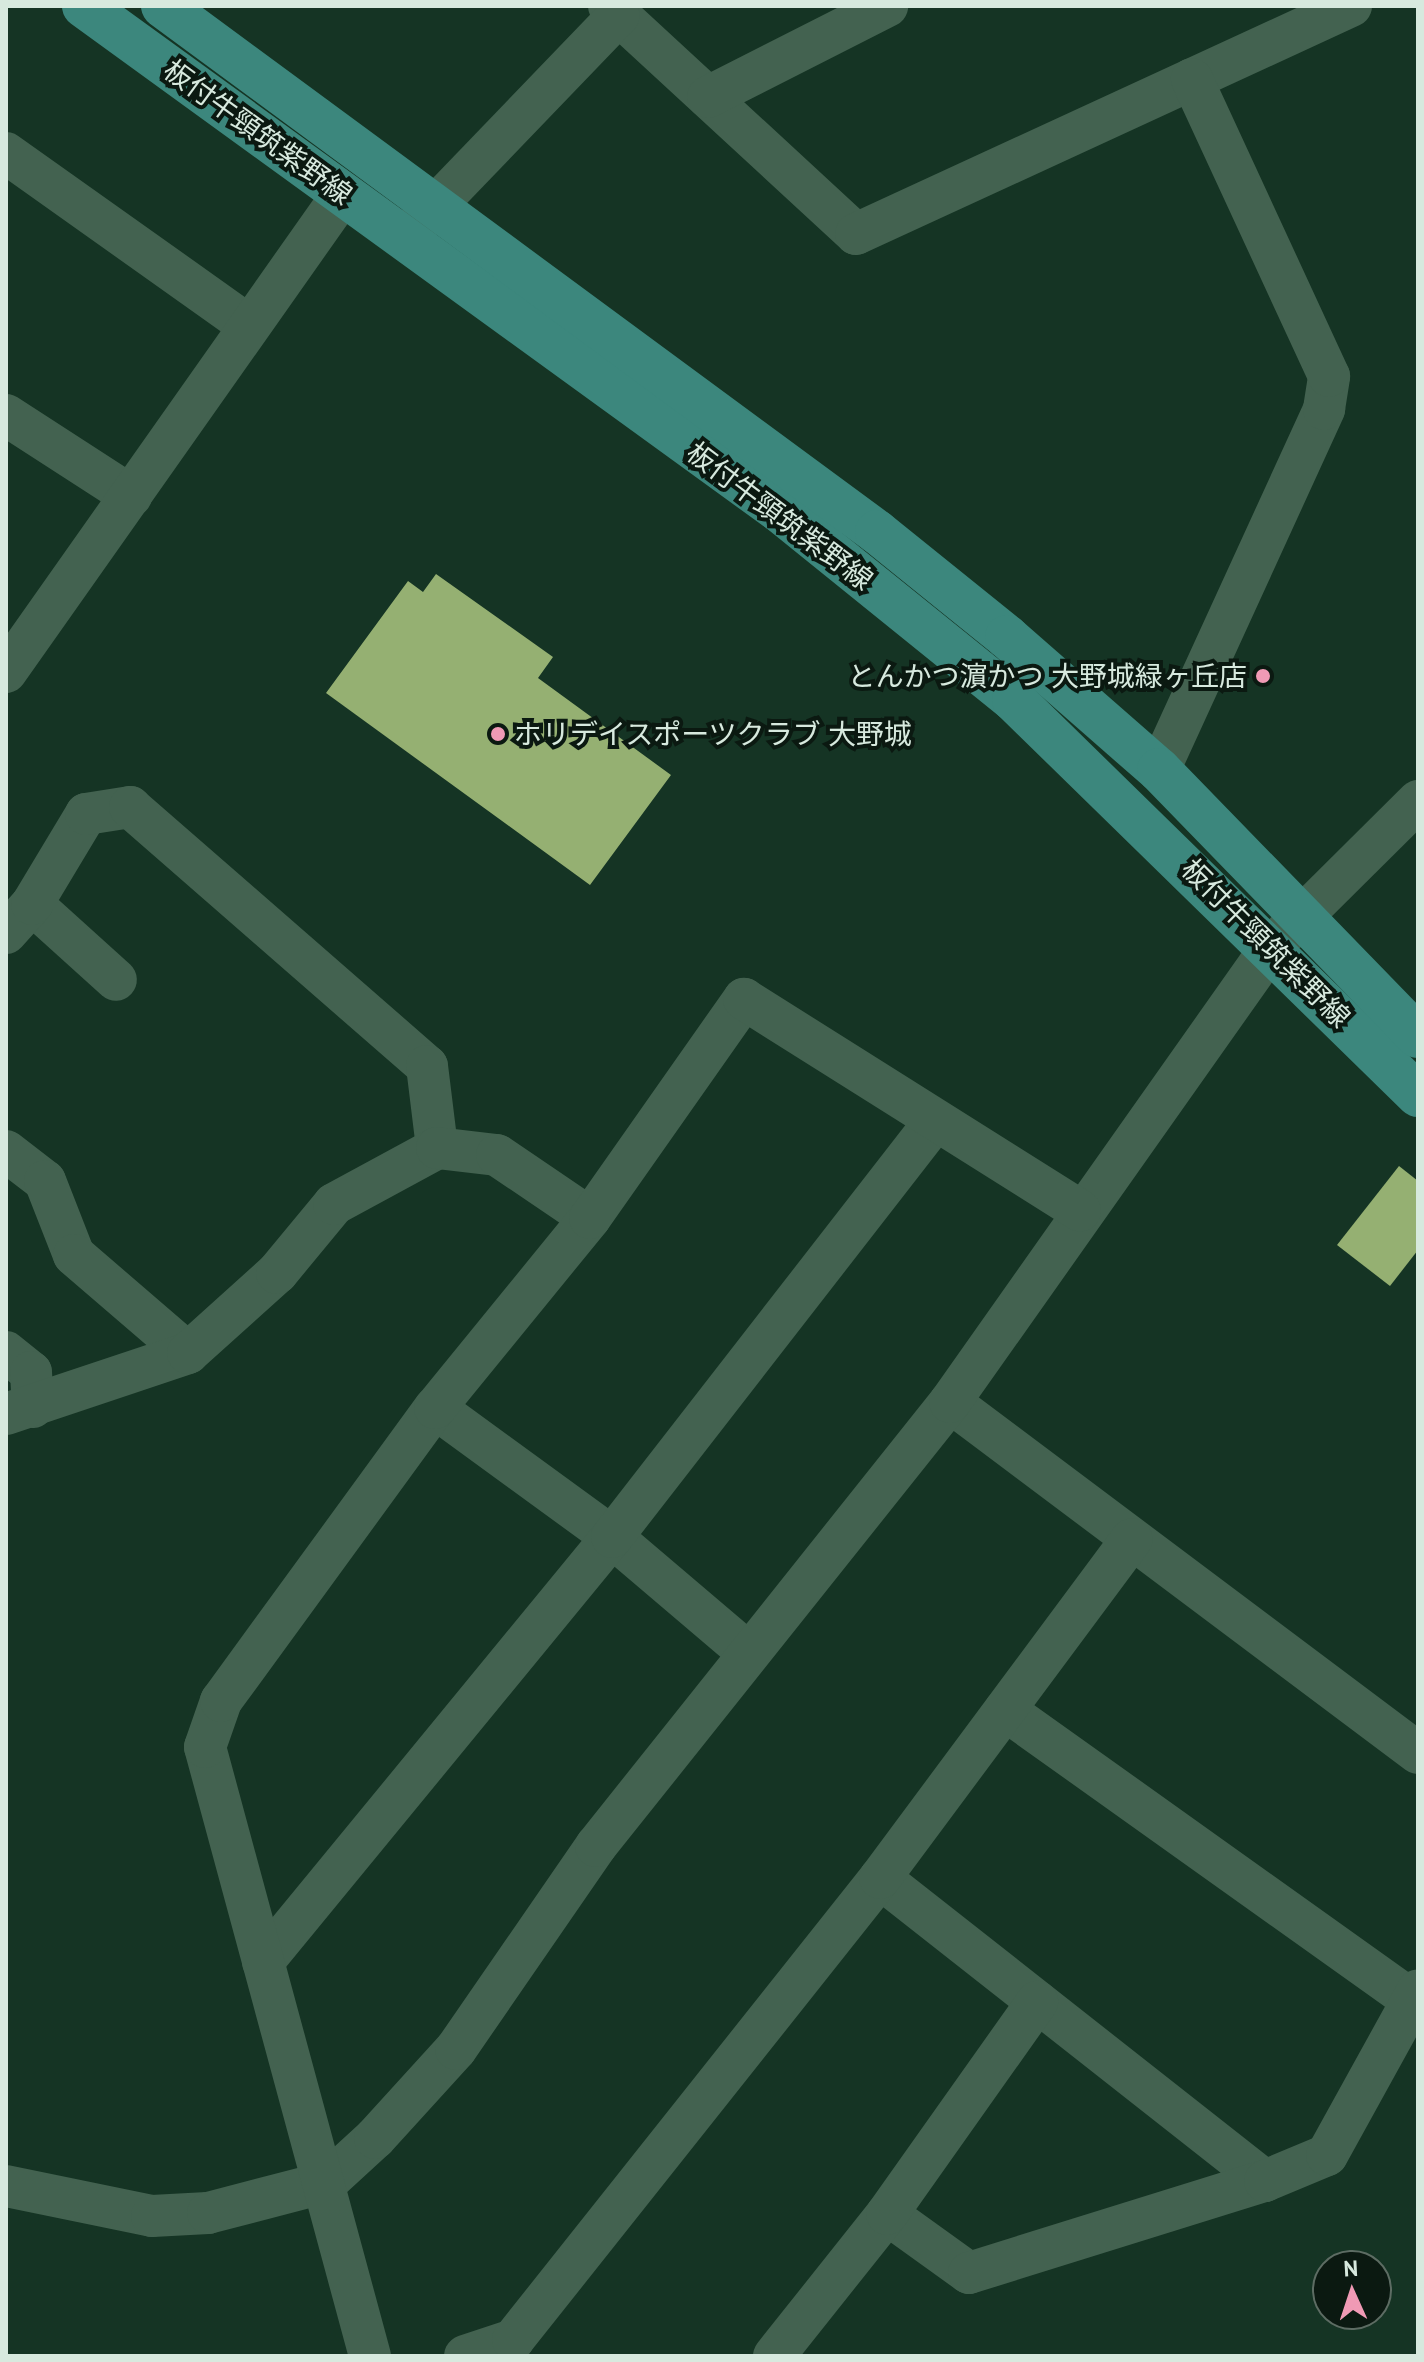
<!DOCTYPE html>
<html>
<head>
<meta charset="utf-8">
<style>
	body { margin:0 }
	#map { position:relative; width:1424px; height:2362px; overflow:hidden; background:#153424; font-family:"PT Sans","Noto Sans JP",sans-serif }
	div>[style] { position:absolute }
	.building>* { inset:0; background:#95b072 }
	.minor>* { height:42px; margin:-21px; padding:0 21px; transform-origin:21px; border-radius:21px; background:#436250 }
	.major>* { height:44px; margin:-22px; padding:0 22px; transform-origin:22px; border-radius:22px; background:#3c877d }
	.dots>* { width:22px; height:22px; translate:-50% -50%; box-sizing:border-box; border:4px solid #0b1911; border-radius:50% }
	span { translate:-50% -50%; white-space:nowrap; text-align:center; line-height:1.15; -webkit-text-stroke:8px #0b1911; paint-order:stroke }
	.street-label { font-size:28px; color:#d7e9de }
	.poi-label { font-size:28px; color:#d7e9de }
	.right { translate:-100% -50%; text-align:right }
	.left { translate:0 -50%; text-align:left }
	.frame { position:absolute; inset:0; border:8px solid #d7e9de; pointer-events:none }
	.north { position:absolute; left:1312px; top:2250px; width:80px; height:80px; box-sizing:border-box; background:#0b1911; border:2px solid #5d6c63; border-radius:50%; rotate:357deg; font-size:22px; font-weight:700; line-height:32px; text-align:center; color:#d7e9de }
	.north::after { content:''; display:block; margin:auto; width:28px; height:36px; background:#f09ab5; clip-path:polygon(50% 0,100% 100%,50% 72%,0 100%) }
</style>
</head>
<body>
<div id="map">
	<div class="building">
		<div style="clip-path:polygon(436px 574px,553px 657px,538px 678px,671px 775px,590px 885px,326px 693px,408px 581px,423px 592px)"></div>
		<div style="clip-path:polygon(1399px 1166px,1418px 1181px,1418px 1250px,1390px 1286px,1337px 1245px)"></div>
	</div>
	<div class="minor">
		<div style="left:609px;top:6px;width:336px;rotate:42.7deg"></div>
		<div style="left:856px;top:234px;width:545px;rotate:-24.73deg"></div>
		<div style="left:708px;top:97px;width:201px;rotate:-26.9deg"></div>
		<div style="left:6px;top:153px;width:298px;rotate:35.4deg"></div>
		<div style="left:412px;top:230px;width:298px;rotate:-46.1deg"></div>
		<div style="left:6px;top:415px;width:149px;rotate:32.9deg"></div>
		<div style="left:6px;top:672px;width:585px;rotate:-54.82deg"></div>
		<div style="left:1159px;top:770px;width:397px;rotate:-65.4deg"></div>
		<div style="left:1324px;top:409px;width:33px;rotate:-81deg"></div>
		<div style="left:1329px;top:376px;width:327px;rotate:-114.8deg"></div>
		<div style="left:32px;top:904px;width:113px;rotate:42.1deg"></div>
		<div style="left:6px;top:933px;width:39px;rotate:-48deg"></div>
		<div style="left:32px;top:904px;width:105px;rotate:-59deg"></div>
		<div style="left:86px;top:814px;width:45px;rotate:-9deg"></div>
		<div style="left:130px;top:807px;width:394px;rotate:41.1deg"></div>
		<div style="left:427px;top:1066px;width:83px;rotate:83deg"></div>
		<div style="left:6px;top:1151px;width:49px;rotate:37.6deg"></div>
		<div style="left:45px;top:1181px;width:79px;rotate:68.6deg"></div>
		<div style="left:74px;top:1255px;width:150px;rotate:40.7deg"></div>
		<div style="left:6px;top:1352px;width:32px;rotate:39deg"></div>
		<div style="left:31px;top:1372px;width:35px;rotate:87deg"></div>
		<div style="left:950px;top:1402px;width:585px;rotate:36.87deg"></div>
		<div style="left:435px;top:1408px;width:219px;rotate:36.1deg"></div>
		<div style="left:612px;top:1537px;width:176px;rotate:40.4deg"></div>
		<div style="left:6px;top:1414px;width:192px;rotate:-18.5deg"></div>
		<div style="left:188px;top:1353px;width:120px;rotate:-42deg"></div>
		<div style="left:277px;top:1273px;width:89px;rotate:-50.4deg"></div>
		<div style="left:334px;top:1204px;width:117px;rotate:-28.5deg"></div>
		<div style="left:437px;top:1148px;width:60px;rotate:6.7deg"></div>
		<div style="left:497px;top:1155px;width:112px;rotate:34.1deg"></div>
		<div style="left:1005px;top:1710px;width:499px;rotate:35.5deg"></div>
		<div style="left:880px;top:1878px;width:490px;rotate:38.2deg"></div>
		<div style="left:263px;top:1962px;width:550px;rotate:-50.61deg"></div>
		<div style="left:612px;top:1537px;width:527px;rotate:-52.17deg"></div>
		<div style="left:6px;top:2186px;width:149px;rotate:11.6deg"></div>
		<div style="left:152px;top:2216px;width:56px;rotate:-3.1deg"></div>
		<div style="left:208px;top:2213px;width:123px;rotate:-14.6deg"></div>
		<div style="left:327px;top:2182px;width:65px;rotate:-42.5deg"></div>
		<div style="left:375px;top:2138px;width:120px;rotate:-47.7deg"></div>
		<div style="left:456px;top:2049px;width:247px;rotate:-55.4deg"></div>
		<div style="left:596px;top:1846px;width:568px;rotate:-51.43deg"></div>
		<div style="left:950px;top:1402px;width:558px;rotate:-54.77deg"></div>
		<div style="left:1272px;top:946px;width:206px;rotate:-44.8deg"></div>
		<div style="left:887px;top:2214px;width:101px;rotate:35.7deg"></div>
		<div style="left:969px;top:2273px;width:310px;rotate:-17.3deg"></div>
		<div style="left:1265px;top:2181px;width:67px;rotate:-22.8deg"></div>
		<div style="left:1327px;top:2155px;width:188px;rotate:-61.1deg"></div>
		<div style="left:370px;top:2356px;width:631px;rotate:-105.16deg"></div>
		<div style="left:205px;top:1747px;width:49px;rotate:-70.8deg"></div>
		<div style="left:221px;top:1701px;width:363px;rotate:-53.9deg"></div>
		<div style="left:435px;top:1408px;width:245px;rotate:-50.8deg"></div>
		<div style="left:590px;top:1218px;width:268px;rotate:-54.9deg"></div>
		<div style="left:744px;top:999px;width:397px;rotate:32.2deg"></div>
		<div style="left:465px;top:2356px;width:51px;rotate:-18.4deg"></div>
		<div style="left:513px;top:2340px;width:590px;rotate:-51.54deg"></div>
		<div style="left:880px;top:1878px;width:422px;rotate:-53.4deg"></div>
		<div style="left:774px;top:2356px;width:181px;rotate:-51.5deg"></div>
		<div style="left:887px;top:2214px;width:260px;rotate:-54.7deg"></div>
	</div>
	<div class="major">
		<div style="left:84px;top:6px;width:860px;rotate:35.96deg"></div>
		<div style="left:780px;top:511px;width:301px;rotate:38.9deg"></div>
		<div style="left:1014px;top:700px;width:565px;rotate:44.35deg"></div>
		<div style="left:163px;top:6px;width:887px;rotate:36.38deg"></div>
		<div style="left:877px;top:532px;width:167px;rotate:38.9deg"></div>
		<div style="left:1007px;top:637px;width:202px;rotate:41.2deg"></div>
		<div style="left:1159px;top:770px;width:371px;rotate:45.8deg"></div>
	</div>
	<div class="dots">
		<div style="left:1263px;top:676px;background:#f09ab5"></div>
		<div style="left:498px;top:734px;background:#f09ab5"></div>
	</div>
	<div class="street-label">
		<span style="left:258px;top:132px;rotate:36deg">板付牛頸筑紫野線</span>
		<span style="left:780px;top:516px;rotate:37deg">板付牛頸筑紫野線</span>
		<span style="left:1266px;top:943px;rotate:45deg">板付牛頸筑紫野線</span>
	</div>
	<div class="poi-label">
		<span class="right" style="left:1247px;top:676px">とんかつ濵かつ 大野城緑ヶ丘店</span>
		<span class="left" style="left:514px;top:734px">ホリデイスポーツクラブ 大野城</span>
	</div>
	<div class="frame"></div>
	<div class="north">N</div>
</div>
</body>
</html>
